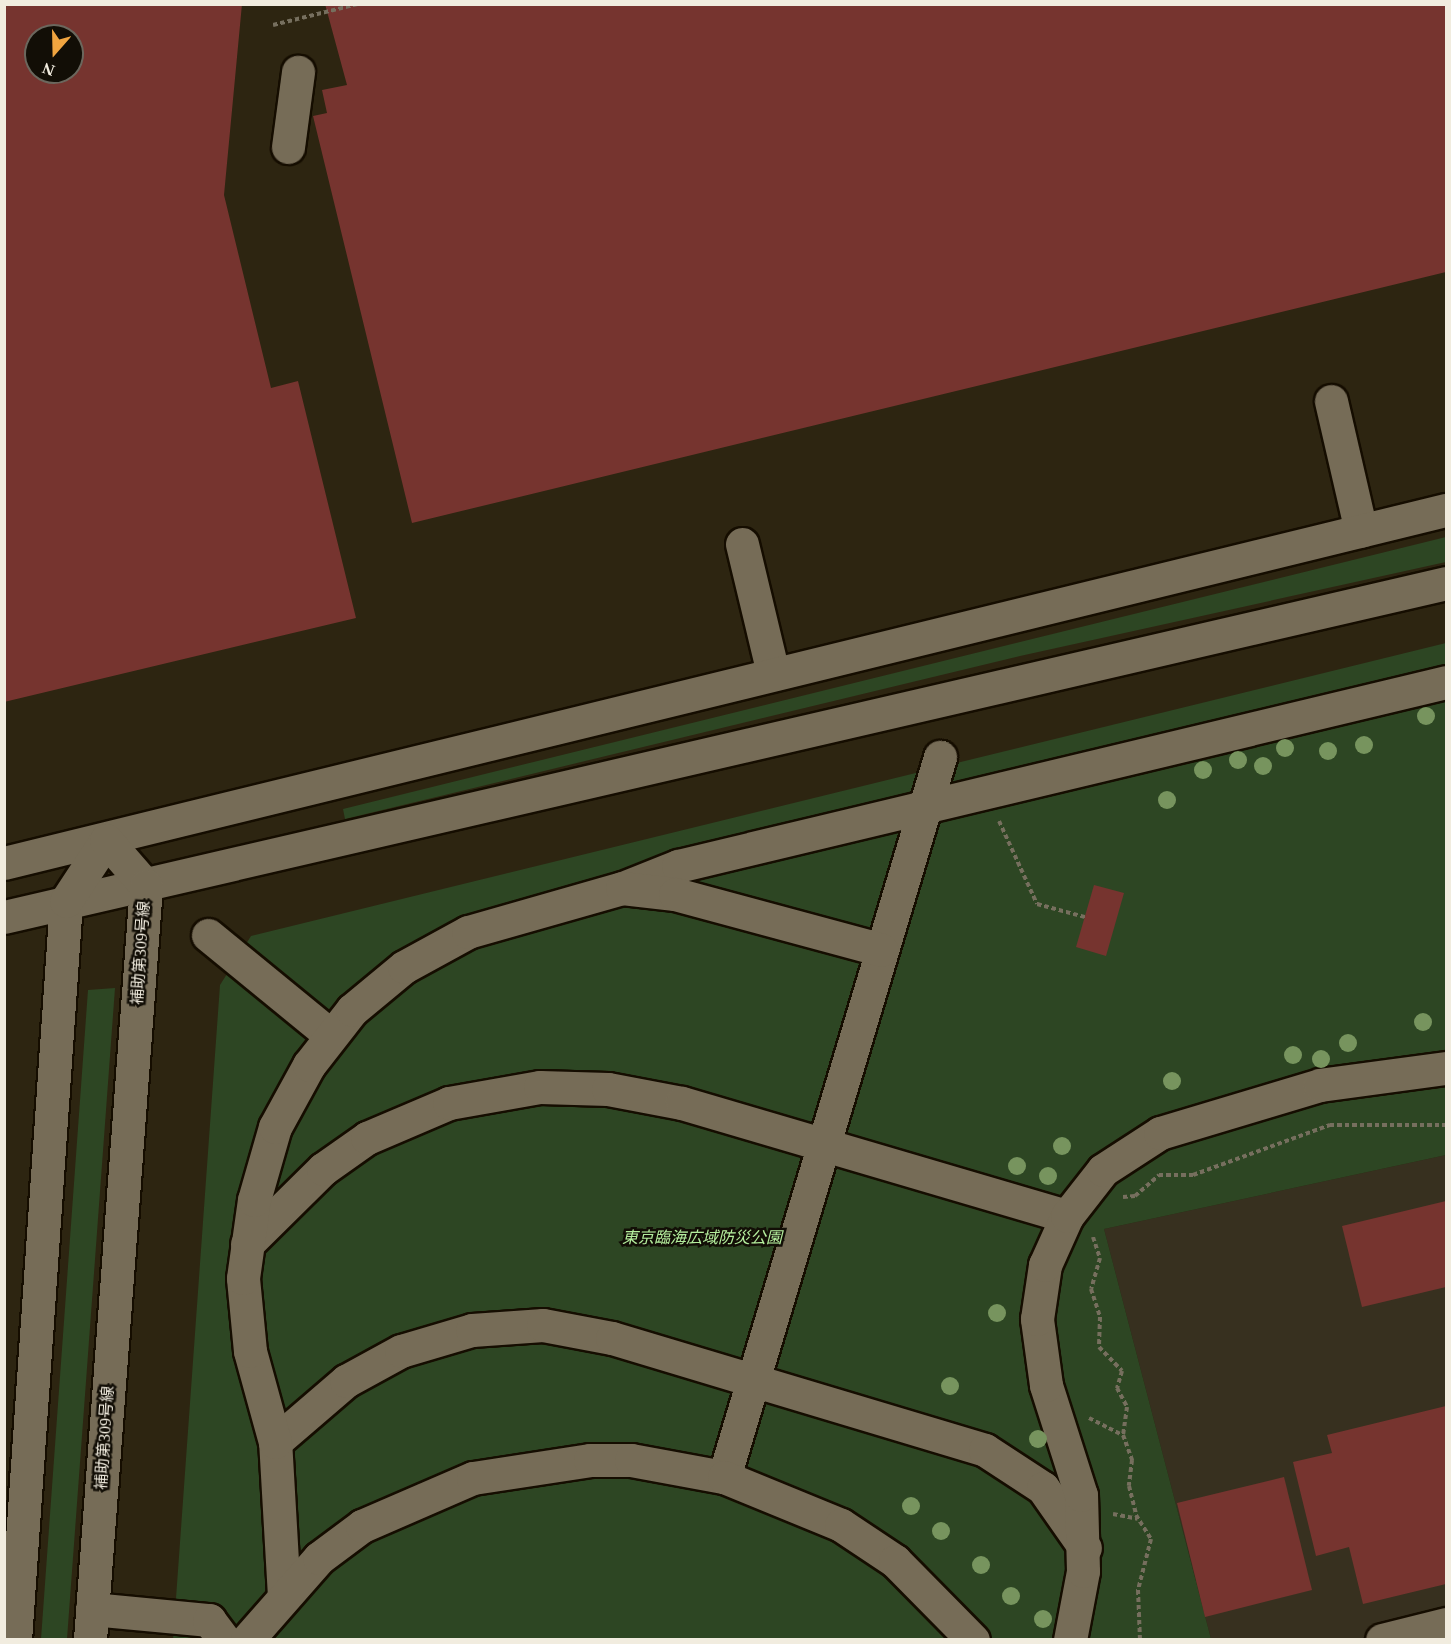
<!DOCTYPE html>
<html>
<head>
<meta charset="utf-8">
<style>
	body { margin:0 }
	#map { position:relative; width:1451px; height:1644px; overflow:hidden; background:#2d2511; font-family:"Times New Roman","Noto Sans JP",serif }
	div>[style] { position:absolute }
	.medical>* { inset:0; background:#37301f }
	.green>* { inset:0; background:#2d4623 }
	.building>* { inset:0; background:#76342f }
	.path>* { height:4px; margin-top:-2px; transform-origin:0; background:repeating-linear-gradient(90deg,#766f5e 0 4.5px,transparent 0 7.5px) }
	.roads { filter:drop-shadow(2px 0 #150d00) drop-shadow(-2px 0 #150d00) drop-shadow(0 2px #150d00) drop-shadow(0 -2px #150d00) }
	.minor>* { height:33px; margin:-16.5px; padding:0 16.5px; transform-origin:16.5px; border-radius:16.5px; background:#766c57 }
	.trees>* { width:18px; height:18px; margin:-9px; border-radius:50%; background:#77945e }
	span { translate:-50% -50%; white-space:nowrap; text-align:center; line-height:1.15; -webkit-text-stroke:5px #120e06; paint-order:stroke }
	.street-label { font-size:16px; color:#f1ecdf }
	.park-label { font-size:16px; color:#b4ee9d; font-style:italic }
	.frame { position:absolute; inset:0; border:6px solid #f1ecdf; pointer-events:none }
	.north { position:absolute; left:24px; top:24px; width:60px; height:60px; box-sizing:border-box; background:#120e06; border:2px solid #6b675d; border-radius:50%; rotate:200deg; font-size:16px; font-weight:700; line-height:24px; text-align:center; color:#f1ecdf }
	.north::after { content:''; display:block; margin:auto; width:21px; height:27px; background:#f1a540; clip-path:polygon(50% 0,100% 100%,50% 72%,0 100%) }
</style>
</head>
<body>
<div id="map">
	<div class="medical">
		<div style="clip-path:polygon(1446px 1155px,1446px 1639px,1211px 1639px,1104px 1229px)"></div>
	</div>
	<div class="green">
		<div style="clip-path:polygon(1446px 537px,1446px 562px,1020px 656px,345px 819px,343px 809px)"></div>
		<div style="clip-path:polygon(1446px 643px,1446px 1155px,1104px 1229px,1211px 1639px,173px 1640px,220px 985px,251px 936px)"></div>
		<div style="clip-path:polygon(115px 988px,67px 1639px,41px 1639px,88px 990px)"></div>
	</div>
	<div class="building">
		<div style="clip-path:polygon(evenodd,4px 4px,242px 4px,224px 195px,271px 388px,298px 381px,356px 618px,4px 702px,4px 4px,36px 36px,72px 36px,72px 72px,36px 72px,36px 36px)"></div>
		<div style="clip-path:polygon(325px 4px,1446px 4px,1446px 272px,412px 523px,313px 116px,327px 113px,322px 90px,347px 85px)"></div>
		<div style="clip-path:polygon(1094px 885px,1124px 893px,1106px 956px,1076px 947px)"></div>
		<div style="clip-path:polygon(1446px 1201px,1446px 1287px,1362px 1307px,1342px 1226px)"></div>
		<div style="clip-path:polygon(1446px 1406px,1446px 1584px,1363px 1604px,1349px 1547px,1316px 1556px,1293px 1462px,1332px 1453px,1327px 1435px)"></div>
		<div style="clip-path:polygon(1284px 1477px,1312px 1590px,1205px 1617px,1177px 1503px)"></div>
	</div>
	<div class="path">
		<div style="left:273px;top:25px;width:88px;rotate:-13.9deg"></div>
		<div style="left:999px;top:821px;width:91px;rotate:65.4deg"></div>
		<div style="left:1037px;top:904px;width:50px;rotate:15.2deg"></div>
		<div style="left:1123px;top:1197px;width:12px;rotate:-5deg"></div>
		<div style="left:1135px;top:1196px;width:32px;rotate:-41deg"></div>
		<div style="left:1159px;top:1175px;width:34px"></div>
		<div style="left:1193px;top:1175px;width:146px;rotate:-20.1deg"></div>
		<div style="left:1330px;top:1125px;width:116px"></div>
		<div style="left:1093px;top:1237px;width:22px;rotate:72deg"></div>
		<div style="left:1100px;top:1258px;width:32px;rotate:106deg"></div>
		<div style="left:1091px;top:1289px;width:29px;rotate:72deg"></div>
		<div style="left:1100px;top:1317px;width:30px;rotate:92deg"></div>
		<div style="left:1099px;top:1347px;width:33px;rotate:46deg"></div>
		<div style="left:1122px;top:1371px;width:18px;rotate:106deg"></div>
		<div style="left:1117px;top:1388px;width:21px;rotate:62deg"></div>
		<div style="left:1127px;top:1407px;width:28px;rotate:98deg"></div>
		<div style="left:1123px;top:1435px;width:27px;rotate:70deg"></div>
		<div style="left:1132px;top:1460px;width:26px;rotate:97deg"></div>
		<div style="left:1129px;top:1486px;width:30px;rotate:76deg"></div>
		<div style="left:1136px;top:1515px;width:28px;rotate:58deg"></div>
		<div style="left:1151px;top:1539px;width:53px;rotate:104.3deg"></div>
		<div style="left:1138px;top:1590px;width:50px;rotate:87.7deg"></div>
		<div style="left:1089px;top:1418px;width:38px;rotate:27deg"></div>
		<div style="left:1113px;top:1514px;width:25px;rotate:11deg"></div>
	</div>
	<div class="roads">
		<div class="minor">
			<div style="left:288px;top:147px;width:76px;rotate:-82.4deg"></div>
			<div style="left:1331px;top:401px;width:133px;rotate:77deg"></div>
			<div style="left:742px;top:544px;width:133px;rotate:76.5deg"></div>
			<div style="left:4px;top:863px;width:1485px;rotate:-13.76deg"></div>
			<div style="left:628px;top:886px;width:54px;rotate:-21.8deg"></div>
			<div style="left:678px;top:866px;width:790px;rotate:-13.47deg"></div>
			<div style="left:4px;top:917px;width:1480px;rotate:-13.04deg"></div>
			<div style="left:208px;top:935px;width:158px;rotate:39.3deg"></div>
			<div style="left:247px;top:1244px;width:107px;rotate:-44.6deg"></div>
			<div style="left:323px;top:1169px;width:54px;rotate:-35.2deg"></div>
			<div style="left:367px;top:1138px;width:89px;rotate:-23.1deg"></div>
			<div style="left:449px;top:1103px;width:92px;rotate:-10deg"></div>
			<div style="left:540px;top:1087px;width:68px;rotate:1.7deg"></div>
			<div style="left:608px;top:1089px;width:75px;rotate:10.7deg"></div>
			<div style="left:682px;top:1103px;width:401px;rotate:16.4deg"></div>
			<div style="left:275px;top:1442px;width:94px;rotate:-40.7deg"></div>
			<div style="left:346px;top:1381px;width:63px;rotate:-28.6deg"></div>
			<div style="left:401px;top:1351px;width:74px;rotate:-16.5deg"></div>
			<div style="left:472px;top:1330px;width:71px;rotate:-4deg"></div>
			<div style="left:543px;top:1325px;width:70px;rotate:10.7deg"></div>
			<div style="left:612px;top:1338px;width:389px;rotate:16.7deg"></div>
			<div style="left:985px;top:1450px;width:69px;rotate:33.2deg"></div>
			<div style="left:1043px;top:1488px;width:73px;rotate:55deg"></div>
			<div style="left:724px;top:1477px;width:752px;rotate:-73.3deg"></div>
			<div style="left:284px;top:1596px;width:154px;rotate:-93.3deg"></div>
			<div style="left:275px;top:1442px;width:94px;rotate:-105.4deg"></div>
			<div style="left:250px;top:1351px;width:73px;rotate:-95.5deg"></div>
			<div style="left:243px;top:1278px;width:79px;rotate:-82deg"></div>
			<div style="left:254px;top:1200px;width:76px;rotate:-74deg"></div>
			<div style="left:275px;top:1127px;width:71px;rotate:-61.3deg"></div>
			<div style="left:309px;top:1065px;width:70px;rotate:-52deg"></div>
			<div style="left:352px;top:1010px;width:67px;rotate:-39.6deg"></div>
			<div style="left:404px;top:967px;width:73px;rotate:-28.7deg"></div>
			<div style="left:468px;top:932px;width:160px;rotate:-15.9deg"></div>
			<div style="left:622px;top:888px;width:53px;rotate:6.5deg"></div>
			<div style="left:675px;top:894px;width:214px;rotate:15.1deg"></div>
			<div style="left:92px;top:1609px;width:118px;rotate:5.4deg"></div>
			<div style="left:209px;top:1620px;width:25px;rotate:53deg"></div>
			<div style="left:15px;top:1640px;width:741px;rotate:-86.05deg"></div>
			<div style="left:66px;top:901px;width:73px;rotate:-56.7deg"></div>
			<div style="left:106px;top:840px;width:61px;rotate:49deg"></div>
			<div style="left:146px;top:886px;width:756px;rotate:94.25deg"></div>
			<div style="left:247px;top:1640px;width:109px;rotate:-48.7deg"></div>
			<div style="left:319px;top:1558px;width:54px;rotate:-36.7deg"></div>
			<div style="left:362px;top:1526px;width:121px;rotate:-23.4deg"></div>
			<div style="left:473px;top:1478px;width:118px;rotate:-8.7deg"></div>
			<div style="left:590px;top:1460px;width:41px"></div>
			<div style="left:631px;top:1460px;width:95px;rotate:10.4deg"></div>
			<div style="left:724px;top:1477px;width:126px;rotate:22.3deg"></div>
			<div style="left:841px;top:1525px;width:65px;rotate:33.7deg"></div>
			<div style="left:895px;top:1561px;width:111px;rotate:45.4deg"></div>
			<div style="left:1070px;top:1640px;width:70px;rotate:-79.3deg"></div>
			<div style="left:1083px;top:1571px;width:76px;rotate:-91.5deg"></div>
			<div style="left:1081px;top:1495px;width:115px;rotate:-107.7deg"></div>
			<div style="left:1046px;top:1385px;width:67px;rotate:-97.8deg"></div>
			<div style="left:1037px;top:1319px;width:55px;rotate:-81.6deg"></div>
			<div style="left:1045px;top:1265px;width:54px;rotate:-65.8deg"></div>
			<div style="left:1067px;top:1216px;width:58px;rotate:-52deg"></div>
			<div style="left:1103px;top:1170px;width:68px;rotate:-33deg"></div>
			<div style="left:1160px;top:1133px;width:167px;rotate:-16.7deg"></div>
			<div style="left:1320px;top:1085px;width:127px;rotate:-7.7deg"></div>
			<div style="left:1382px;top:1640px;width:66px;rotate:-14deg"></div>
		</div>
	</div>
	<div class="trees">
		<div style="left:1426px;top:716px"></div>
		<div style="left:1364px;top:745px"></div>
		<div style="left:1285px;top:748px"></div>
		<div style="left:1328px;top:751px"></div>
		<div style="left:1238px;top:760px"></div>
		<div style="left:1263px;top:766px"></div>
		<div style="left:1203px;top:770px"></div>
		<div style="left:1167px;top:800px"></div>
		<div style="left:1423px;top:1022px"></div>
		<div style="left:1348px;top:1043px"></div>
		<div style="left:1293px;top:1055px"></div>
		<div style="left:1321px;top:1059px"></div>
		<div style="left:1172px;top:1081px"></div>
		<div style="left:1062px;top:1146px"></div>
		<div style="left:1017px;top:1166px"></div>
		<div style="left:1048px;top:1176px"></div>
		<div style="left:997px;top:1313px"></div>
		<div style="left:950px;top:1386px"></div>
		<div style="left:1038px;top:1439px"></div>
		<div style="left:911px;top:1506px"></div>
		<div style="left:941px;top:1531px"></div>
		<div style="left:981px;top:1565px"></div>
		<div style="left:1011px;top:1596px"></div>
		<div style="left:1043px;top:1619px"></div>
	</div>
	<div class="street-label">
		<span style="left:141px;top:953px;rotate:-86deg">補助第309号線</span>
		<span style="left:105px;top:1438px;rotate:-86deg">補助第309号線</span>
	</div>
	<div class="park-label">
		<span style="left:702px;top:1238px">東京臨海広域防災公園</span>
	</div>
	<div class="frame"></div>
	<div class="north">N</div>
</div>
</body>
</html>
